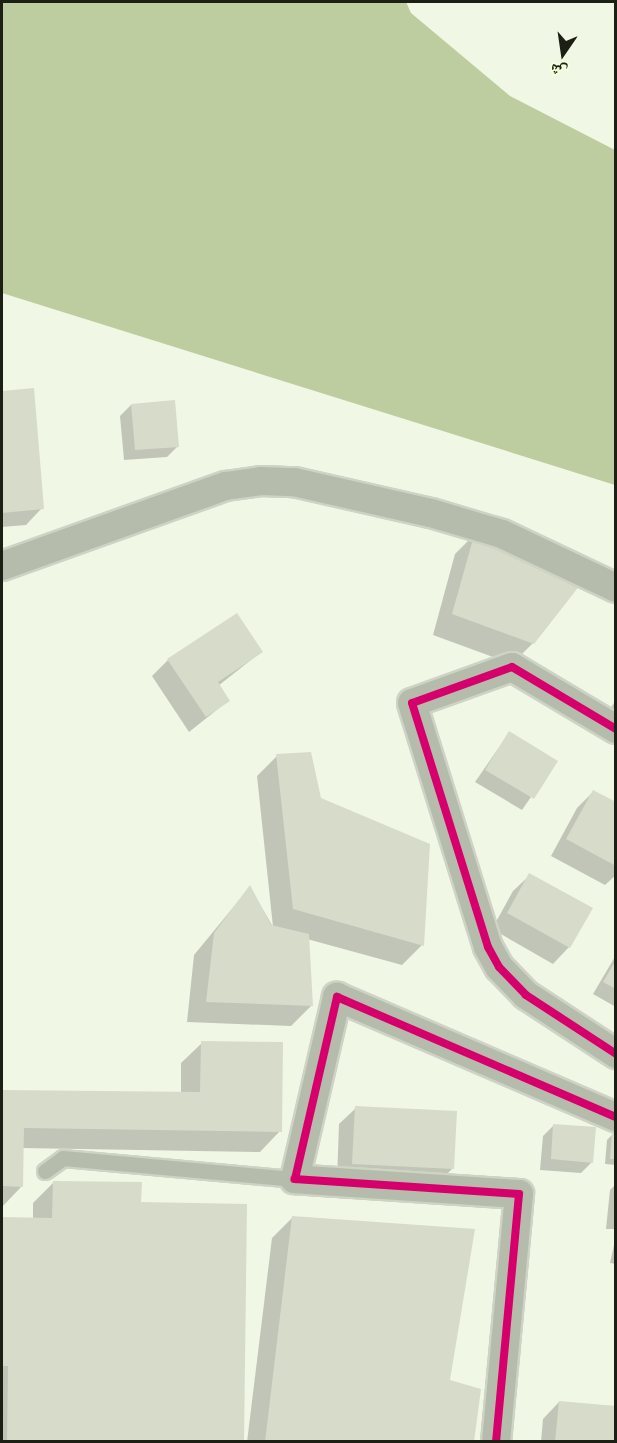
<!DOCTYPE html>
<html>
<head>
<meta charset="utf-8">
<style>
	body { margin:0 }
	#map { position:relative; width:617px; height:1443px; overflow:hidden; background:#f1f7e5; font-family:"Golos Text","Noto Naskh Arabic",sans-serif }
	div>[style] { position:absolute }
	.water>* { inset:0; background:#becda0 }
	.shadow>* { inset:0; background:#0003 }
	.building>* { inset:0; background:#d6dcc9 }
	.roads { filter:drop-shadow(2px 0 #ced3c5) drop-shadow(-2px 0 #ced3c5) drop-shadow(0 2px #ced3c5) drop-shadow(0 -2px #ced3c5) }
	.service>* { height:15px; margin:-7.5px; padding:0 7.5px; transform-origin:7.5px; border-radius:7.5px; background:#b6bcab }
	.minor>* { height:28px; margin:-14px; padding:0 14px; transform-origin:14px; border-radius:14px; background:#b6bcab }
	.cycleway>* { height:8px; margin:-4px; padding:0 4px; transform-origin:4px; border-radius:4px; background:#d6006c }
	span { translate:-50% -50%; white-space:nowrap; text-align:center; line-height:1.15; -webkit-text-stroke:5px #f3ffdd; paint-order:stroke }
	.frame { position:absolute; inset:0; border:3px solid #1c2014; pointer-events:none }
	.north { position:absolute; left:533px; top:24px; width:60px; height:60px; -webkit-text-stroke:4px #f3ffdd; paint-order:stroke; rotate:193deg; font-size:16px; font-weight:700; line-height:24px; text-align:center; color:#1c2014 }
	.north::after { content:''; display:block; margin:auto; width:21px; height:27px; background:#1c2014; clip-path:polygon(50% 0,100% 100%,50% 72%,0 100%) }
</style>
</head>
<body>
<div id="map">
	<div class="water">
		<div style="clip-path:polygon(2px 2px,406px 2px,411px 13px,510px 96px,615px 150px,615px 485px,2px 293px)"></div>
	</div>
	<div class="shadow">
		<div style="clip-path:polygon(32px 390px,42px 508px,26px 525px,2px 527px,2px 392px)"></div>
		<div style="clip-path:polygon(131px 405px,178px 446px,167px 457px,124px 460px,120px 416px)"></div>
		<div style="clip-path:polygon(475px 534px,533px 643px,512px 664px,433px 635px,455px 554px)"></div>
		<div style="clip-path:polygon(236px 615px,261px 652px,218px 686px,228px 701px,189px 732px,152px 676px,168px 660px)"></div>
		<div style="clip-path:polygon(616px 700px,616px 736px,599px 725px)"></div>
		<div style="clip-path:polygon(509px 733px,556px 761px,522px 810px,475px 782px)"></div>
		<div style="clip-path:polygon(277px 756px,320px 799px,422px 945px,402px 965px,307px 939px,311px 1006px,291px 1026px,187px 1022px,194px 955px,250px 887px,273px 927px,257px 776px)"></div>
		<div style="clip-path:polygon(593px 792px,616px 804px,616px 875px,605px 885px,551px 856px,577px 808px)"></div>
		<div style="clip-path:polygon(530px 875px,591px 909px,569px 947px,553px 964px,492px 929px,513px 891px)"></div>
		<div style="clip-path:polygon(616px 955px,616px 1007px,593px 994px)"></div>
		<div style="clip-path:polygon(202px 1043px,280px 1131px,260px 1152px,22px 1148px,22px 1186px,2px 1207px,2px 1091px,181px 1094px,181px 1063px)"></div>
		<div style="clip-path:polygon(356px 1108px,453px 1168px,437px 1184px,337px 1180px,339px 1124px)"></div>
		<div style="clip-path:polygon(554px 1125px,592px 1162px,581px 1173px,540px 1170px,543px 1136px)"></div>
		<div style="clip-path:polygon(612px 1135px,616px 1135px,616px 1165px,605px 1164px,607px 1140px)"></div>
		<div style="clip-path:polygon(53px 1183px,140px 1203px,243px 1442px,2px 1442px,2px 1219px,33px 1219px,33px 1203px)"></div>
		<div style="clip-path:polygon(616px 1184px,616px 1229px,606px 1229px,610px 1190px)"></div>
		<div style="clip-path:polygon(293px 1217px,448px 1381px,472px 1442px,247px 1442px,272px 1238px)"></div>
		<div style="clip-path:polygon(616px 1236px,616px 1264px,610px 1263px)"></div>
		<div style="clip-path:polygon(559px 1402px,616px 1442px,541px 1442px,543px 1419px)"></div>
	</div>
	<div class="building">
		<div style="clip-path:polygon(34px 388px,44px 509px,2px 513px,2px 391px)"></div>
		<div style="clip-path:polygon(175px 400px,179px 447px,135px 450px,131px 404px)"></div>
		<div style="clip-path:polygon(475px 532px,584px 580px,534px 644px,452px 614px)"></div>
		<div style="clip-path:polygon(237px 613px,263px 652px,218px 682px,230px 701px,206px 717px,167px 659px)"></div>
		<div style="clip-path:polygon(509px 731px,558px 761px,534px 799px,485px 770px)"></div>
		<div style="clip-path:polygon(311px 752px,321px 798px,430px 844px,424px 946px,293px 909px,276px 754px)"></div>
		<div style="clip-path:polygon(593px 790px,616px 802px,616px 866px,566px 839px)"></div>
		<div style="clip-path:polygon(529px 873px,593px 908px,570px 948px,507px 913px)"></div>
		<div style="clip-path:polygon(250px 885px,271px 925px,309px 934px,313px 1006px,206px 1002px,214px 933px)"></div>
		<div style="clip-path:polygon(616px 960px,616px 989px,603px 982px)"></div>
		<div style="clip-path:polygon(201px 1041px,283px 1042px,282px 1132px,24px 1128px,23px 1187px,2px 1186px,2px 1090px,200px 1092px)"></div>
		<div style="clip-path:polygon(355px 1106px,457px 1111px,454px 1169px,352px 1164px)"></div>
		<div style="clip-path:polygon(553px 1124px,596px 1127px,593px 1163px,551px 1159px)"></div>
		<div style="clip-path:polygon(612px 1133px,616px 1134px,616px 1159px,610px 1159px)"></div>
		<div style="clip-path:polygon(53px 1181px,142px 1182px,141px 1202px,247px 1204px,244px 1442px,7px 1442px,8px 1366px,2px 1366px,2px 1217px,52px 1218px)"></div>
		<div style="clip-path:polygon(292px 1216px,475px 1229px,450px 1380px,481px 1389px,474px 1442px,265px 1442px)"></div>
		<div style="clip-path:polygon(559px 1401px,616px 1406px,616px 1442px,555px 1442px)"></div>
	</div>
	<div class="roads">
		<div class="service">
			<div style="left:45px;top:1171px;width:22px;rotate:-36deg"></div>
			<div style="left:63px;top:1158px;width:233px;rotate:5.2deg"></div>
		</div>
		<div class="minor">
			<div style="left:2px;top:566px;width:238px;rotate:-19.7deg"></div>
			<div style="left:226px;top:486px;width:35px;rotate:-8deg"></div>
			<div style="left:261px;top:481px;width:33px;rotate:2deg"></div>
			<div style="left:294px;top:482px;width:140px;rotate:12.8deg"></div>
			<div style="left:431px;top:513px;width:74px;rotate:16.5deg"></div>
			<div style="left:502px;top:534px;width:126px;rotate:25.3deg"></div>
			<div style="left:616px;top:729px;width:121px;rotate:-149.2deg"></div>
			<div style="left:512px;top:667px;width:106px;rotate:160.2deg"></div>
			<div style="left:412px;top:703px;width:256px;rotate:72.7deg"></div>
			<div style="left:488px;top:947px;width:23px;rotate:61deg"></div>
			<div style="left:499px;top:967px;width:39px;rotate:46deg"></div>
			<div style="left:526px;top:995px;width:108px;rotate:33.2deg"></div>
			<div style="left:496px;top:1442px;width:249px;rotate:-84.7deg"></div>
			<div style="left:519px;top:1194px;width:225px;rotate:-176.2deg"></div>
			<div style="left:295px;top:1179px;width:187px;rotate:-77deg"></div>
			<div style="left:337px;top:997px;width:304px;rotate:23.3deg"></div>
		</div>
	</div>
	<div class="cycleway">
		<div style="left:616px;top:729px;width:121px;rotate:-149.2deg"></div>
		<div style="left:512px;top:667px;width:106px;rotate:160.2deg"></div>
		<div style="left:412px;top:703px;width:256px;rotate:72.7deg"></div>
		<div style="left:488px;top:947px;width:23px;rotate:61deg"></div>
		<div style="left:499px;top:967px;width:39px;rotate:46deg"></div>
		<div style="left:526px;top:995px;width:108px;rotate:33.2deg"></div>
		<div style="left:496px;top:1442px;width:249px;rotate:-84.7deg"></div>
		<div style="left:519px;top:1194px;width:225px;rotate:-176.2deg"></div>
		<div style="left:295px;top:1179px;width:187px;rotate:-77deg"></div>
		<div style="left:337px;top:997px;width:304px;rotate:23.3deg"></div>
	</div>
	<div class="frame"></div>
	<div class="north">ش</div>
</div>
</body>
</html>
